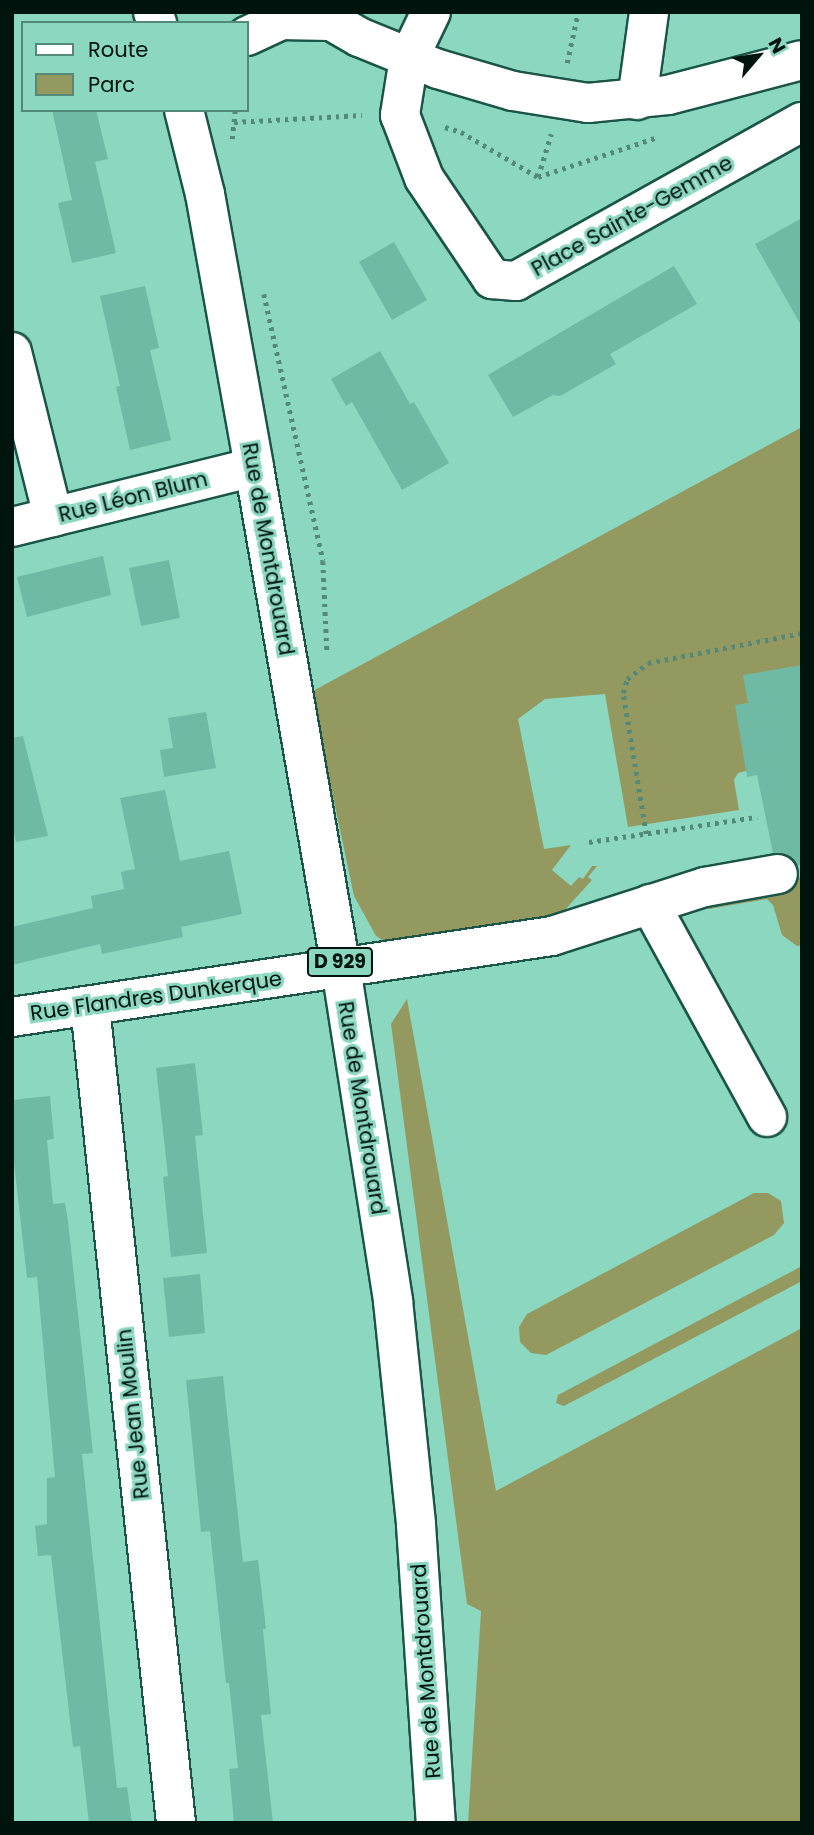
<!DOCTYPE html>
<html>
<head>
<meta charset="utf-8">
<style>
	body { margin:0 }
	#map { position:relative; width:814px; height:1835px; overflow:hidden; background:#8bd7c0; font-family:Poppins,sans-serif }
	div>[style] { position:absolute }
	.green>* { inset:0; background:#949a5f }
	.building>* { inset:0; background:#6fbaa4 }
	.path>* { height:4.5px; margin-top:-2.25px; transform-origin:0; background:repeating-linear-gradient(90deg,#548979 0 3.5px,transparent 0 8.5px) }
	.roads { filter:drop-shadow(2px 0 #1b5547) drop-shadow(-2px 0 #1b5547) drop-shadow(0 2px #1b5547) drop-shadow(0 -2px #1b5547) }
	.minor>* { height:38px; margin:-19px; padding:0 19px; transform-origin:19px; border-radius:19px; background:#fff }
	.major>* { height:38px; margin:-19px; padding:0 19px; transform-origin:19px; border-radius:19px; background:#fff }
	span { translate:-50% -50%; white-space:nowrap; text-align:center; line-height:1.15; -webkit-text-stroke:6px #8bd7c0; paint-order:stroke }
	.shield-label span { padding:2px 5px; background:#8bd7c0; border:2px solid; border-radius:5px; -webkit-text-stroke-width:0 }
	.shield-label { font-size:19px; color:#00140e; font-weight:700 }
	.street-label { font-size:21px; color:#00140e }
	.frame { position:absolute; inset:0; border:14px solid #00140e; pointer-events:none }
	.legend { position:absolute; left:21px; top:21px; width:228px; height:91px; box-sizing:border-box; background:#8bd7c0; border:2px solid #538979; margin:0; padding:9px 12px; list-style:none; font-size:21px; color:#00140e }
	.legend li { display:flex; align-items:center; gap:14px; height:35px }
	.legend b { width:35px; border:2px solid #538979 }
	.north { position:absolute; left:723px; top:21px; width:70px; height:70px; -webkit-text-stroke:5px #8bd7c0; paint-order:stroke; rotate:61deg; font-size:19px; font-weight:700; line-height:28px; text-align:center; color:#00140e }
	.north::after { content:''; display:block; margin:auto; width:24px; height:32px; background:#00140e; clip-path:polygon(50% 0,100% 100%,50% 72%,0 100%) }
</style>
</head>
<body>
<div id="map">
	<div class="green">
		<div style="clip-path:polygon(802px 427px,802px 665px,748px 703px,746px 771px,738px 773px,734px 780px,739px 810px,628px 827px,605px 694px,545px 699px,518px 719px,544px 849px,571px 845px,552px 870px,571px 886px,579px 877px,583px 879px,592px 866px,597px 866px,588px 877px,592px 880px,563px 912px,546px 923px,389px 944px,376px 936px,354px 896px,311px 692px)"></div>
		<div style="clip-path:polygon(802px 877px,802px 945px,797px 946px,782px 935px,773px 905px,767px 899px,709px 909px,704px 907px,699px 899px)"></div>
		<div style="clip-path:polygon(407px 999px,496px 1491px,802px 1328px,802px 1823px,468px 1823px,481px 1611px,467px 1604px,391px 1024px)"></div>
		<div style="clip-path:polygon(754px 1193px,768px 1193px,781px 1201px,784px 1223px,774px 1235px,546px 1355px,531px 1353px,520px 1342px,519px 1327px,527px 1314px)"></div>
		<div style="clip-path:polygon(802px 1266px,802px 1281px,564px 1406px,556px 1403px,558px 1395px)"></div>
	</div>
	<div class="building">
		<div style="clip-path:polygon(52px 110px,96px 110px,108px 159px,95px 162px,116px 253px,72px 263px,58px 203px,72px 200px)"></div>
		<div style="clip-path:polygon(802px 218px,802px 327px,755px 244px)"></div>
		<div style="clip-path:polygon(394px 242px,427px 300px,392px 320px,359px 262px)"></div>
		<div style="clip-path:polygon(674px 266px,697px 304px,610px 354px,616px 364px,560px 396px,553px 395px,513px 417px,488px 375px)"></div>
		<div style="clip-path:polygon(145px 286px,159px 348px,150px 350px,171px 440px,130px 450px,116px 387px,120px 386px,100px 296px)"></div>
		<div style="clip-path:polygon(380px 351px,410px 404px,414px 402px,449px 463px,402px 490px,352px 402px,346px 406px,331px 379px)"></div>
		<div style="clip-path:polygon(103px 556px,111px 595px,27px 617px,17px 577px)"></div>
		<div style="clip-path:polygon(169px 560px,180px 618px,141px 626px,129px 568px)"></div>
		<div style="clip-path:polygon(802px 665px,802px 865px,797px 865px,786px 854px,773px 853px,757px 775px,747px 777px,735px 705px,748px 703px,743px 675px)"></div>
		<div style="clip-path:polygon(206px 712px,216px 768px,164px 777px,160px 750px,173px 748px,168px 718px)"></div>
		<div style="clip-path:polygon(23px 736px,48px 836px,16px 842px,12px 823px,12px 738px)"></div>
		<div style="clip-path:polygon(165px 790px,180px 861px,229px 851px,242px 914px,181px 927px,183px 937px,102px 954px,100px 944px,12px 965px,12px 927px,93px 908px,91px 896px,124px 889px,121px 872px,135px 869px,120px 798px)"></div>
		<div style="clip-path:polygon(195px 1063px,203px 1135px,195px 1136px,207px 1253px,171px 1257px,163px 1177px,168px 1176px,156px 1068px)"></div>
		<div style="clip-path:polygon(50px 1096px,54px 1139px,47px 1140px,53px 1204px,65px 1203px,68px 1221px,93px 1453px,82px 1454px,117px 1788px,127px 1787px,132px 1823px,89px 1823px,80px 1746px,73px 1747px,51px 1555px,38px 1556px,35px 1526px,47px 1524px,47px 1478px,55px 1477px,37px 1277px,27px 1278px,12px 1145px,12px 1100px)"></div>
		<div style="clip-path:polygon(200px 1274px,205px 1333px,169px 1337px,163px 1278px)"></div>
		<div style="clip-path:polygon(223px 1376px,243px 1562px,258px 1560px,266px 1629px,263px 1629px,271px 1714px,261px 1715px,273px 1823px,234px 1823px,229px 1769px,238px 1768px,229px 1683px,226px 1683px,210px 1531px,201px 1532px,186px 1380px)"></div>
	</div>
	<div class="path">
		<div style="left:567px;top:63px;width:52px;rotate:-77.8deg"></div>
		<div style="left:234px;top:122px;width:128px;rotate:-3.1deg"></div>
		<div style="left:445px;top:127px;width:17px;rotate:17deg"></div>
		<div style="left:461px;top:132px;width:89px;rotate:30.3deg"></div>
		<div style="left:538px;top:177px;width:126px;rotate:-18.4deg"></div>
		<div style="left:232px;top:139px;width:29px;rotate:-84deg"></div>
		<div style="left:538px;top:177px;width:45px;rotate:-73.2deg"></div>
		<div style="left:264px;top:294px;width:273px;rotate:77.5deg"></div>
		<div style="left:323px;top:561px;width:89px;rotate:87.4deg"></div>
		<div style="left:646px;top:834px;width:143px;rotate:-99.3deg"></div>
		<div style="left:623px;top:693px;width:15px;rotate:-74deg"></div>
		<div style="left:627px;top:679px;width:26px;rotate:-37deg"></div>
		<div style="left:648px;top:663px;width:157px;rotate:-11deg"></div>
		<div style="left:589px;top:842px;width:170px;rotate:-8.5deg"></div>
	</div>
	<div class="roads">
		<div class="minor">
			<div style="left:316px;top:12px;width:50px;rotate:30.2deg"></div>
			<div style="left:359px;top:37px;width:85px;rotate:22.1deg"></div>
			<div style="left:438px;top:69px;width:78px;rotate:16.3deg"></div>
			<div style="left:513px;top:91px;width:76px;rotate:9.1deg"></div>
			<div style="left:588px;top:103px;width:80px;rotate:-5.7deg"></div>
			<div style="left:668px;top:95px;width:138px;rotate:-14.6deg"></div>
			<div style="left:431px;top:12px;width:51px;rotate:115.6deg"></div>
			<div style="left:409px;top:58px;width:58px;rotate:99deg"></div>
			<div style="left:400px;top:115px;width:67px;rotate:69.1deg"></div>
			<div style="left:424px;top:178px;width:122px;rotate:56deg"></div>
			<div style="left:492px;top:279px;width:24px;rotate:5deg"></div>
			<div style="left:516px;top:281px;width:327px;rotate:-29.1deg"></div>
			<div style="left:247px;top:36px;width:38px;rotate:-25deg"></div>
			<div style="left:281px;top:20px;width:48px;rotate:1.2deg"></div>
			<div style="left:637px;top:100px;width:89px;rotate:-82.2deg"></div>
			<div style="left:12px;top:352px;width:170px;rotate:76deg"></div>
			<div style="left:12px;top:527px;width:249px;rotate:-13.9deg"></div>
			<div style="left:650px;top:904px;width:243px;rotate:61.2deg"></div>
			<div style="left:90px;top:1006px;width:822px;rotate:83.99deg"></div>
			<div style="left:12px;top:1017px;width:546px;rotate:-8.53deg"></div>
			<div style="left:552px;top:936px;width:161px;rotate:-17.8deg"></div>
			<div style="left:705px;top:887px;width:74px;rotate:-10.1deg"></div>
		</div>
		<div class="major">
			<div style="left:153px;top:12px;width:12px;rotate:70deg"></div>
			<div style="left:184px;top:110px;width:87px;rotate:76deg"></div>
			<div style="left:205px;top:194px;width:277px;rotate:79.8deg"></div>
			<div style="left:254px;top:467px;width:508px;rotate:80.15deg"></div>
			<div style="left:341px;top:968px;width:337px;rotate:81.1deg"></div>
			<div style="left:393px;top:1301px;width:225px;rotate:84.1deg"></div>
			<div style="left:416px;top:1525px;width:299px;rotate:86.2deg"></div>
		</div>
	</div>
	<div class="shield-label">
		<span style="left:340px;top:962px">D 929</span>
	</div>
	<div class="street-label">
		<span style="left:632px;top:216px;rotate:-29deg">Place Sainte-Gemme</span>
		<span style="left:133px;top:497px;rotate:-14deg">Rue Léon Blum</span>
		<span style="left:268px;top:549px;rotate:80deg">Rue de Montdrouard</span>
		<span style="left:156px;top:996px;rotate:-8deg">Rue Flandres Dunkerque</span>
		<span style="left:362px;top:1108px;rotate:81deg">Rue de Montdrouard</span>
		<span style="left:133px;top:1414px;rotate:-96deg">Rue Jean Moulin</span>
		<span style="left:426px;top:1671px;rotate:-94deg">Rue de Montdrouard</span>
	</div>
	<div class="frame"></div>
	<ul class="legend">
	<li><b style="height:9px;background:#fff"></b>Route</li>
	<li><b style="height:19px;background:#949a5f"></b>Parc</li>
	</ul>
	<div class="north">N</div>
</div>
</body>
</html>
